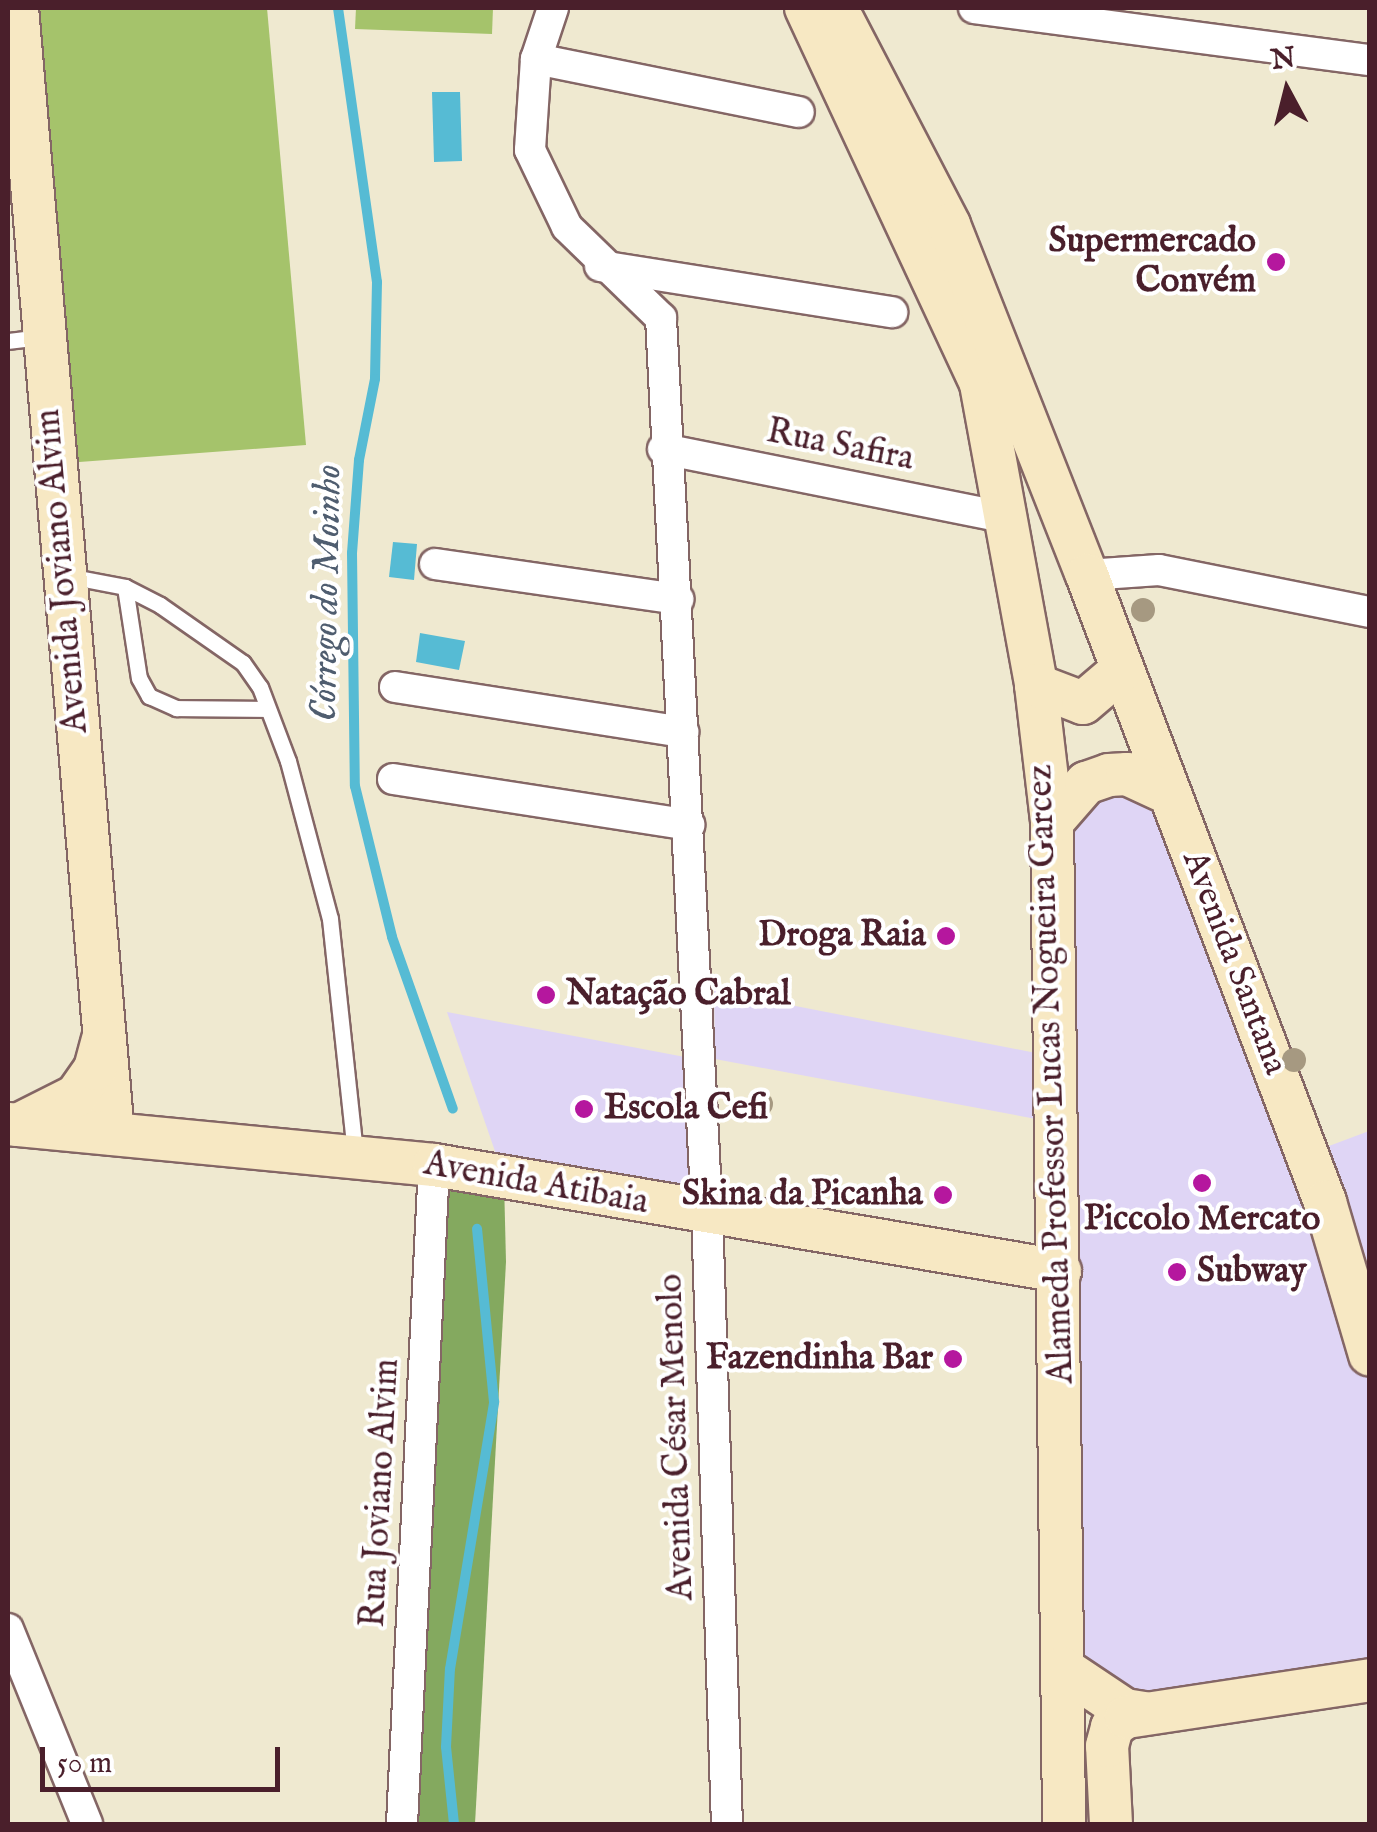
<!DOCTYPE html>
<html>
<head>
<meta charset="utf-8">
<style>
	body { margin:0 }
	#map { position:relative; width:1377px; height:1832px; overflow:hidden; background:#efe9d0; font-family:"IM FELL English",serif }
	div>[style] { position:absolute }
	.built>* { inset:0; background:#dfd5f5 }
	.green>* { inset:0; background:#a5c36b }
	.forest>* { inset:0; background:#84a95f }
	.water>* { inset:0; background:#56bbd4 }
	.stream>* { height:10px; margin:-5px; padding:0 5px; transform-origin:5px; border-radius:5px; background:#56bbd4 }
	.roads { filter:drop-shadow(2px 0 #846665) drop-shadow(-2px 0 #846665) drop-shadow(0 2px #846665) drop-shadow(0 -2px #846665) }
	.lane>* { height:15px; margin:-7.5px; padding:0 7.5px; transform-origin:7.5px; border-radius:7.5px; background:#fff }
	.street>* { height:30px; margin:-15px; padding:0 15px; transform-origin:15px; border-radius:15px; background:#fff }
	.secondary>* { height:42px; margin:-21px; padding:0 21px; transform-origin:21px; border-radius:21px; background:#f7e8c3 }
	.trees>* { width:24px; height:24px; margin:-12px; border-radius:50%; background:#a69981 }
	.dots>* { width:28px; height:28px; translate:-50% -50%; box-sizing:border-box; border:5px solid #fff; border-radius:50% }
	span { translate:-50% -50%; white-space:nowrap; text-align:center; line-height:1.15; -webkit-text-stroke:8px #fff; paint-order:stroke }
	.poi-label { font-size:35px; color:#4a1f2b; font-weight:700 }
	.right { translate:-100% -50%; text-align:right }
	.left { translate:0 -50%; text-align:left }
	.street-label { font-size:35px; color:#4a1f2b }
	.water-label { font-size:38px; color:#4f5d6f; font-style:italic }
	.frame { position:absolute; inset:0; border:10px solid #4a1f2b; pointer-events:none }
	.north { position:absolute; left:1237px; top:40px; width:100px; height:100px; -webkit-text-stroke:8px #fff; paint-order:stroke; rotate:353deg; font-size:28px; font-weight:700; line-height:40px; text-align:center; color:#4a1f2b }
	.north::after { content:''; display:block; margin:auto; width:35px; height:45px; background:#4a1f2b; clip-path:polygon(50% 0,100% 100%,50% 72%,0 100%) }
	.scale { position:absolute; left:40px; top:1747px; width:240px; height:45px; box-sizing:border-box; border:5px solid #4a1f2b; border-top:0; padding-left:12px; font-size:30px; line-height:35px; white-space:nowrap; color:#4a1f2b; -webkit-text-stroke:8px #fff; paint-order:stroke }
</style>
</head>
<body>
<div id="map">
	<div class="built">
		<div style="clip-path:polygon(1148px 788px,1370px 1350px,1369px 1680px,1110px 1701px,1062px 1668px,1060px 826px,1074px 803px)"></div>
		<div style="clip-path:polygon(714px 990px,1041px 1054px,1047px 1121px,715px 1059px)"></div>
		<div style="clip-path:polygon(447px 1012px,685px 1057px,693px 1197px,498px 1160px)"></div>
		<div style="clip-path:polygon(1369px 1131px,1369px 1267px,1329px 1146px)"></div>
	</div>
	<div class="green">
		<div style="clip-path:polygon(20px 8px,267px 8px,306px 445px,66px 463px)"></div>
		<div style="clip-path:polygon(356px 8px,493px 8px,492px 34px,355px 29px)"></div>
	</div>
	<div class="forest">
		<div style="clip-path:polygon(437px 1169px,504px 1181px,506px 1262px,475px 1824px,402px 1824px)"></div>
	</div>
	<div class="water">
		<div style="clip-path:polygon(432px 92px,460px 92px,462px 161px,434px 162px)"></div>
		<div style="clip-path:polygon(393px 542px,417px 544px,414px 580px,389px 577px)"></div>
		<div style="clip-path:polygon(420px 633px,465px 641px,459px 670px,416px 662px)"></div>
	</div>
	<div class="stream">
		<div style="left:338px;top:8px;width:277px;rotate:81.9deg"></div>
		<div style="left:377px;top:282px;width:97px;rotate:91.2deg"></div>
		<div style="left:375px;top:379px;width:83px;rotate:101.2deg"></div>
		<div style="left:359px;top:460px;width:93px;rotate:94.3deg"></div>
		<div style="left:352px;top:553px;width:233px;rotate:89.3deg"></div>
		<div style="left:355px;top:786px;width:155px;rotate:76.2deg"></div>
		<div style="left:392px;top:937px;width:182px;rotate:70.5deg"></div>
		<div style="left:454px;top:1824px;width:77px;rotate:-95.9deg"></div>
		<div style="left:446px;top:1747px;width:78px;rotate:-87.1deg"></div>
		<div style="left:450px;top:1669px;width:271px;rotate:-80.6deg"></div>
		<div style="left:494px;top:1402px;width:174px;rotate:-95.6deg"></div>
	</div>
	<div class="roads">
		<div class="lane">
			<div style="left:8px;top:341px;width:34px;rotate:-7deg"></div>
			<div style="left:68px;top:576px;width:58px;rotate:10.9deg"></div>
			<div style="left:125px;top:587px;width:39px;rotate:27deg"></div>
			<div style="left:160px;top:605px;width:101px;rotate:34.9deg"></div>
			<div style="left:243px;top:663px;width:29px;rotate:55deg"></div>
			<div style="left:260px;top:687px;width:79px;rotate:69.3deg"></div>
			<div style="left:288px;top:761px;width:163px;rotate:75.1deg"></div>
			<div style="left:330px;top:919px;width:235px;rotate:83.9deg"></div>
			<div style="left:125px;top:587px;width:92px;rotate:81.3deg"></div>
			<div style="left:139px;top:678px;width:21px;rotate:61deg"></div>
			<div style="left:149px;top:696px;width:30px;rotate:24deg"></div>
			<div style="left:176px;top:708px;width:90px;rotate:0.6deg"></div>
		</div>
		<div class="street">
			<div style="left:553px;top:8px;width:54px;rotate:108.4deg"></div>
			<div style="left:536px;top:59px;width:91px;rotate:93.8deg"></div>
			<div style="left:530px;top:150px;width:85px;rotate:64.3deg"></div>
			<div style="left:567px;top:227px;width:131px;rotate:44.1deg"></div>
			<div style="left:661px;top:318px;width:896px;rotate:87.06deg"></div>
			<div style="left:707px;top:1213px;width:611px;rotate:88.13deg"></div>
			<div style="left:974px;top:8px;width:399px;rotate:7.5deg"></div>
			<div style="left:536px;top:59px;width:268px;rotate:11.4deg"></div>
			<div style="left:600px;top:266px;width:296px;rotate:9deg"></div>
			<div style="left:663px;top:449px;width:346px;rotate:11.3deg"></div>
			<div style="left:435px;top:564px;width:246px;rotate:8.2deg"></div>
			<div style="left:1087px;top:575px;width:72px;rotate:-4deg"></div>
			<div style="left:1159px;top:570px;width:215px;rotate:11.3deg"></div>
			<div style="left:395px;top:687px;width:292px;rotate:8.9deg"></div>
			<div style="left:393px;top:779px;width:300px;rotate:8.8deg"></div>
			<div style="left:8px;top:1629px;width:210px;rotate:67.9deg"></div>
			<div style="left:402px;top:1824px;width:660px;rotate:-87.22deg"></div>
		</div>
		<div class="secondary">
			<div style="left:17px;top:8px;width:1130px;rotate:85.13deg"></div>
			<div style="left:806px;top:8px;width:415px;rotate:65deg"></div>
			<div style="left:981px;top:384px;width:306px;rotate:79.6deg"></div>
			<div style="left:1036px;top:685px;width:138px;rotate:83.3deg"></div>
			<div style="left:1052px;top:822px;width:1002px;rotate:89.31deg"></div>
			<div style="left:843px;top:21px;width:230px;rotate:62.5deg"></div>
			<div style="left:949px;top:225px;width:376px;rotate:68.5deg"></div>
			<div style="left:1087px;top:575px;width:671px;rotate:69.21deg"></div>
			<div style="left:1325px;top:1202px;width:159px;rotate:73.6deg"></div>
			<div style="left:1036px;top:685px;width:50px;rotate:21deg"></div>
			<div style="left:1083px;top:703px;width:52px;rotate:-40.4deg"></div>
			<div style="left:1052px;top:822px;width:52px;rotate:-48.9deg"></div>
			<div style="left:1086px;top:783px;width:24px;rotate:-19deg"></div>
			<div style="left:1109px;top:775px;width:18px;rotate:-3deg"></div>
			<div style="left:1127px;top:774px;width:47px;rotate:24.9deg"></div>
			<div style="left:8px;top:1124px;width:428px;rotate:5.5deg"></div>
			<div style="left:434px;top:1165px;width:635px;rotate:9.61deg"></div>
			<div style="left:18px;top:1125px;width:65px;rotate:-26.6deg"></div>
			<div style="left:76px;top:1096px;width:33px;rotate:-55deg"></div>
			<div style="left:95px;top:1069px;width:30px;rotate:-75deg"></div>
			<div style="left:1062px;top:1668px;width:76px;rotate:33.7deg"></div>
			<div style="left:1125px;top:1710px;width:19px;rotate:9deg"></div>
			<div style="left:1111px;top:1824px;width:78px;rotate:-92.9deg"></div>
			<div style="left:1107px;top:1746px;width:20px;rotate:-75deg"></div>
			<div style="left:1112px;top:1727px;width:17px;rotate:-36deg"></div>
			<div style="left:1126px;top:1717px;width:247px;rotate:-8.6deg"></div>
		</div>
	</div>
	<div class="trees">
		<div style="left:1143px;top:610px"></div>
		<div style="left:1294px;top:1060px"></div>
		<div style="left:761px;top:1104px"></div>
	</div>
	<div class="dots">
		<div style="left:1276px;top:262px;background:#b5179e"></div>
		<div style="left:946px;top:936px;background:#b5179e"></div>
		<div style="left:546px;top:995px;background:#b5179e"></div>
		<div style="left:584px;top:1109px;background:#b5179e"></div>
		<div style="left:1202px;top:1183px;background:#b5179e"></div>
		<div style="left:943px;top:1195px;background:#b5179e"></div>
		<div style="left:1177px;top:1272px;background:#b5179e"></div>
		<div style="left:953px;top:1359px;background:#b5179e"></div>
	</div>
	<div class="poi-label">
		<span class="right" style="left:1256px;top:262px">Supermercado<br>Convém</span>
		<span class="right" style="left:926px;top:936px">Droga Raia</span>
		<span class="left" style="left:566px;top:995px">Natação Cabral</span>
		<span class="left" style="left:604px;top:1109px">Escola Cefi</span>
		<span class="right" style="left:923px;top:1195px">Skina da Picanha</span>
		<span style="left:1202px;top:1220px">Piccolo Mercato</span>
		<span class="left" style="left:1197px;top:1272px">Subway</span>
		<span class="right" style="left:933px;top:1359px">Fazendinha Bar</span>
	</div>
	<div class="street-label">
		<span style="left:840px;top:446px;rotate:11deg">Rua Safira</span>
		<span style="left:63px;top:571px;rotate:-95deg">Avenida Joviano Alvim</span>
		<span style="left:1234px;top:963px;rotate:69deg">Avenida Santana</span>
		<span style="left:1052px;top:1074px;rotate:-92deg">Alameda Professor Lucas Nogueira Garcez</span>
		<span style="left:536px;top:1184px;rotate:10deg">Avenida Atibaia</span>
		<span style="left:677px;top:1437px;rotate:-92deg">Avenida César Menolo</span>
		<span style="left:381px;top:1493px;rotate:-87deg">Rua Joviano Alvim</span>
	</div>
	<div class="water-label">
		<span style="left:328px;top:593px;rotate:-89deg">Córrego do Moinho</span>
	</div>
	<div class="frame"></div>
	<div class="north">N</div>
	<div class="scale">50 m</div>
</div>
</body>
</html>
